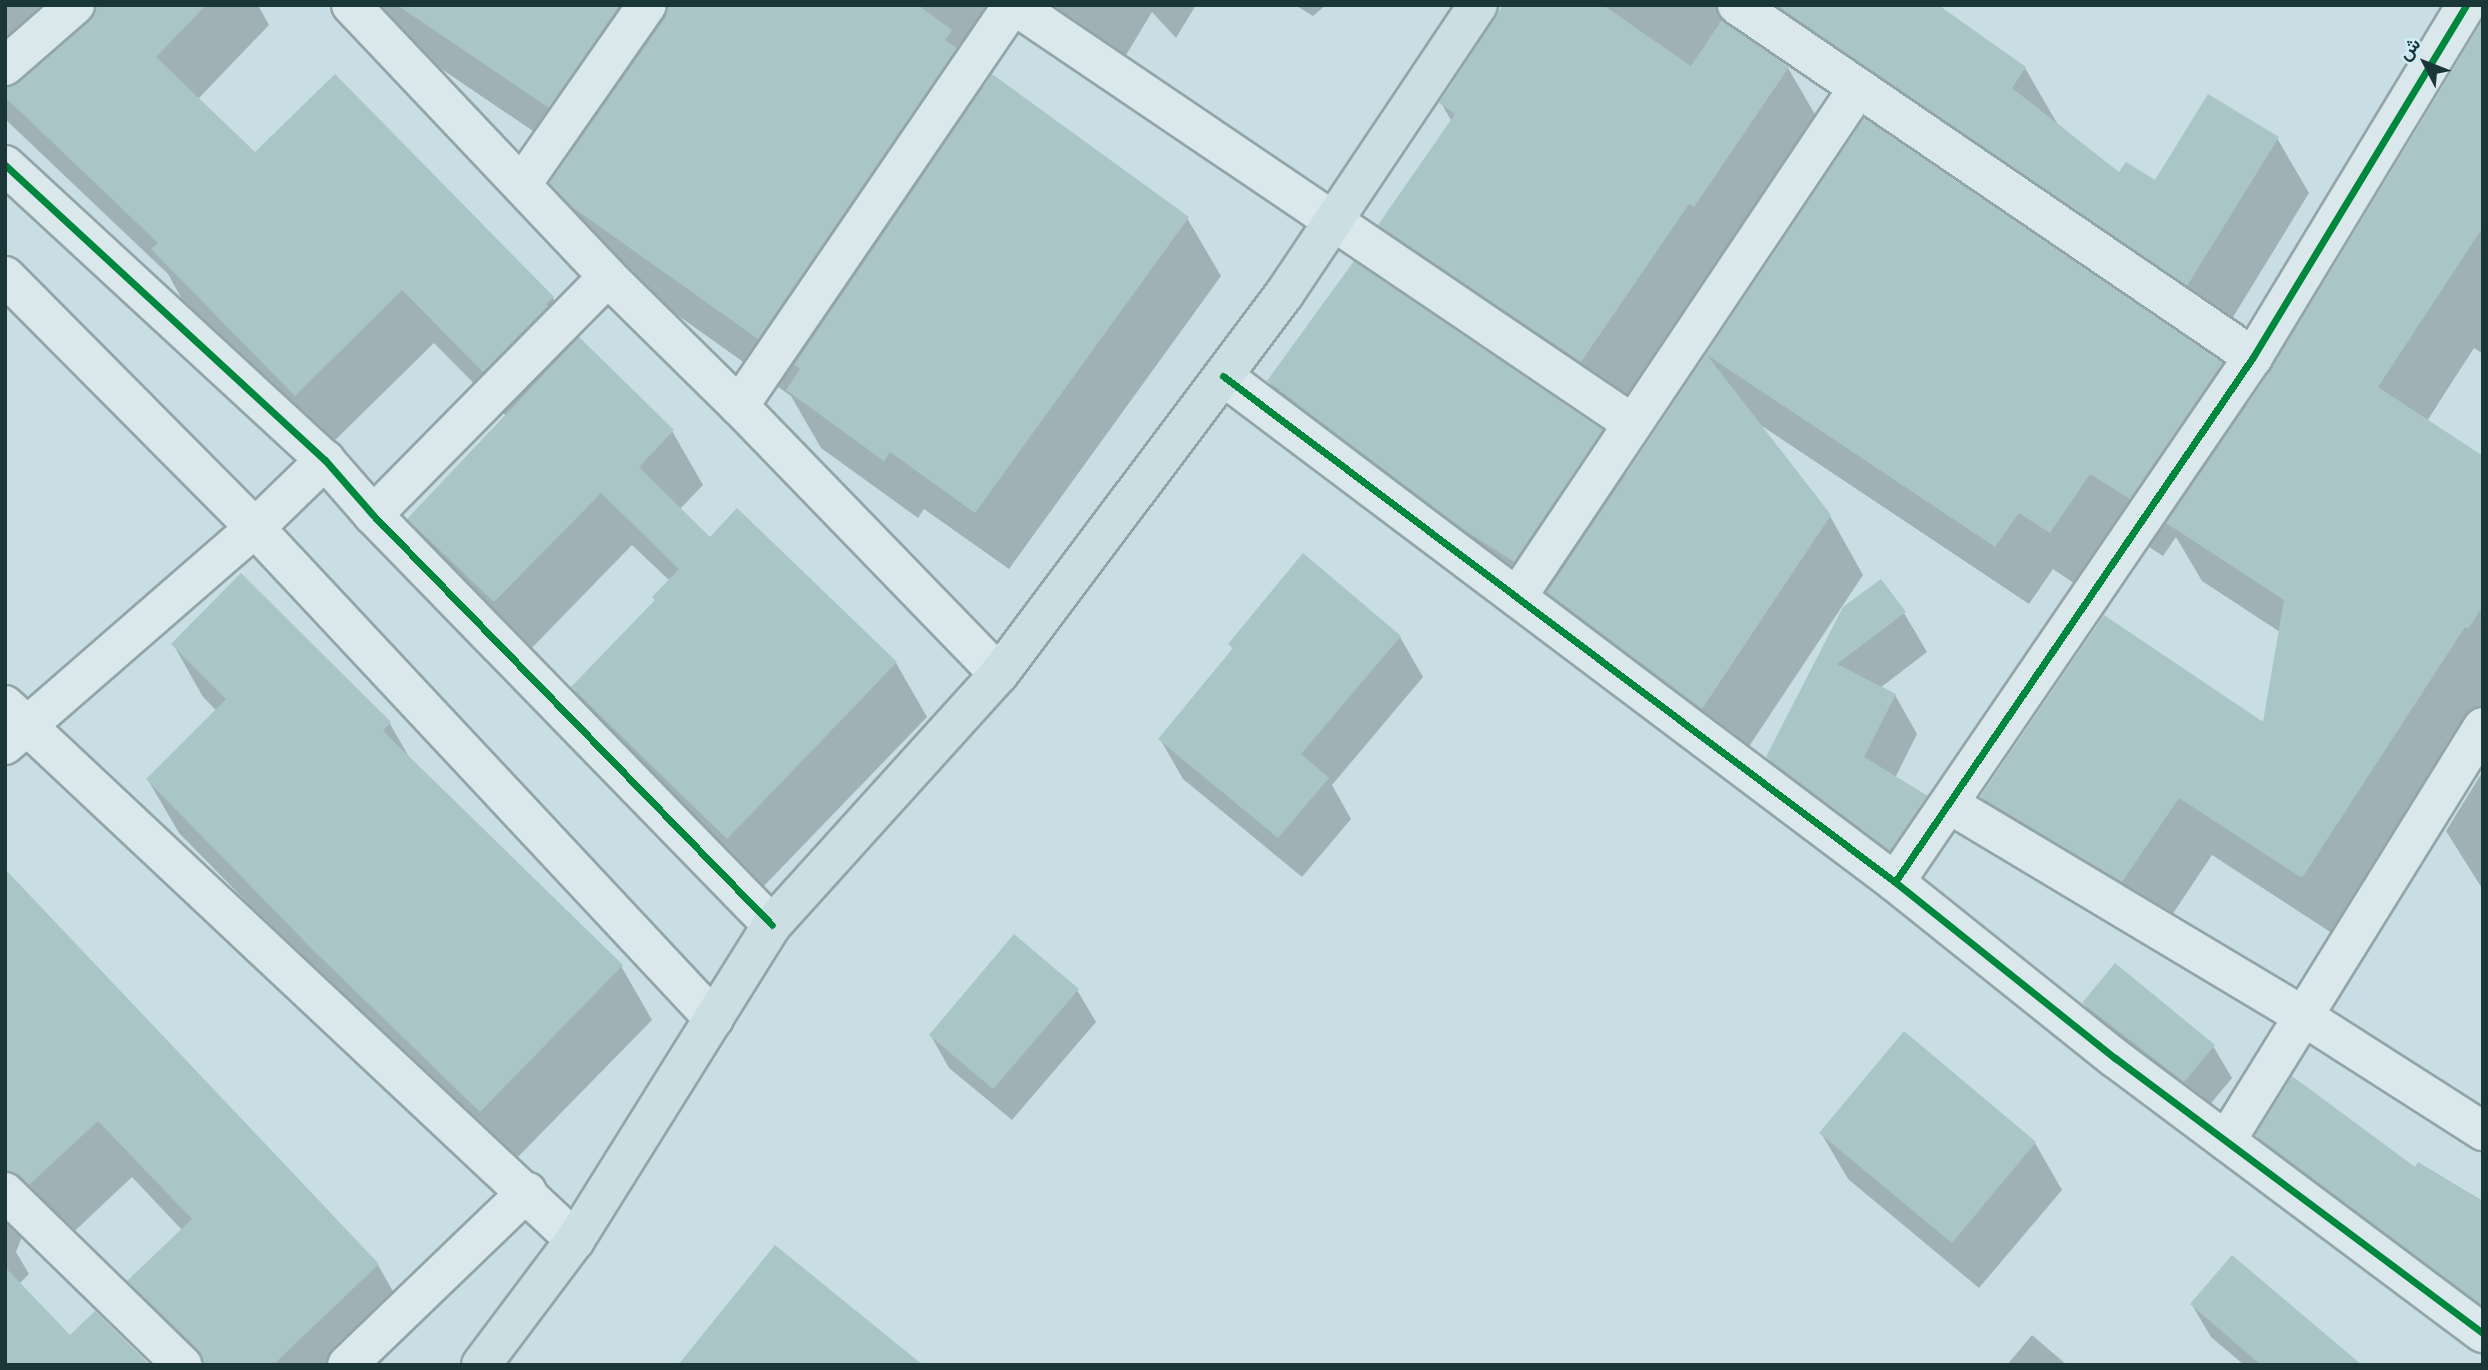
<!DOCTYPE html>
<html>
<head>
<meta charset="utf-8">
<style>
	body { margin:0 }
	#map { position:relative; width:2488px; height:1370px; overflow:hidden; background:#c8dee4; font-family:"Zilla Slab",Vazirmatn,serif }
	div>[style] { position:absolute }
	.shadow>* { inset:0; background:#0003 }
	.building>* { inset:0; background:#a9c5c6 }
	.roads { filter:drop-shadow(2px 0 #92a5a9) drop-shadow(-2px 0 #92a5a9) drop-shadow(0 2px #92a5a9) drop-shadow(0 -2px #92a5a9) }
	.minor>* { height:38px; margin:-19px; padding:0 19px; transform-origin:19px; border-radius:19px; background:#dbe8eb }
	.major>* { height:38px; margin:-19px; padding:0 19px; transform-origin:19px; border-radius:19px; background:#cbdfe3 }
	.cycleway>* { height:7px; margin:-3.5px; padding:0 3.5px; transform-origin:3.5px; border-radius:3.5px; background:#00873e }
	span { translate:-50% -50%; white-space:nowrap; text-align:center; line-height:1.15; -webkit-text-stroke:5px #cdeef7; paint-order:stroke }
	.frame { position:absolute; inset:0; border:7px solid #1b3636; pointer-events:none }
	.north { position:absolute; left:2390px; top:28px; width:70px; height:70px; -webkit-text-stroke:5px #cdeef7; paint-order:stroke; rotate:312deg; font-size:19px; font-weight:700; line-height:28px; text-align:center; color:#1b3636 }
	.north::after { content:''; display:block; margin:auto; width:24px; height:32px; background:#1b3636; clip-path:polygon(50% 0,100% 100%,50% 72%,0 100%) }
</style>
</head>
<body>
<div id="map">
	<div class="shadow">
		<div style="clip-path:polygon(5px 5px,258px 5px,269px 25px,198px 99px,255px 155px,553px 298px,578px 341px,672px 431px,703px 485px,679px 510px,710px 540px,896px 663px,927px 717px,759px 891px,604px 741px,573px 688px,656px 601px,670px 581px,632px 545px,525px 655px,441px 572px,410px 519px,508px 418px,434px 343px,327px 448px,184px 303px,168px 274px,5px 119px)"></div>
		<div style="clip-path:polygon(364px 5px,668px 5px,670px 9px,672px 5px,992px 5px,959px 45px,984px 89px,1187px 218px,1221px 276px,1009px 569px,924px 509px,918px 518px,821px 448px,791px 396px,607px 265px,585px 241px,551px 183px,570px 156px,375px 24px)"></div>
		<div style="clip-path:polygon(1025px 5px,1196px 5px,1176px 38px,1152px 12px,1120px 65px)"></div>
		<div style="clip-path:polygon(1295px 5px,1326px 5px,1313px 16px)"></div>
		<div style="clip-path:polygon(1506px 5px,1938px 5px,2025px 68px,2057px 123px,2119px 175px,2156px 183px,2277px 138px,2309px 193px,2219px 340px,1759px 40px,1754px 44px,1788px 68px,1820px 123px,1726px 261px,1721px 257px,1613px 416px,1412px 280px,1381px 225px,1452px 122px,1441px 103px)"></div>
		<div style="clip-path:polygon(2483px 23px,2483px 354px,2474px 348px,2427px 421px,2483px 458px,2483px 711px,2335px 935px,2212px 855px,2156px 939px,2015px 855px,1982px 797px,2264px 725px,2280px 632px,2202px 581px,2176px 537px,2163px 556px,2124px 531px,2084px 590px,2053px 569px,2029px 604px,1759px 424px,1830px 516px,1863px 575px,1736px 766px,1582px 650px,1550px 594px,1541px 607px,1295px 428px,1269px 382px,1327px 298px,1601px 431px,1627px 475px,1865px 121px,2221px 364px,2247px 408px)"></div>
		<div style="clip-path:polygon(241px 575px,390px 724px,412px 762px,621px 966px,652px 1020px,511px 1164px,347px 1004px,179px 833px,148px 780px,217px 711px,203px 697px,173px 644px)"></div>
		<div style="clip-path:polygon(1844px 609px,1904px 613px,1927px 652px,1880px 688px,1895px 695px,1917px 734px,1895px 778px,1926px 797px,1949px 836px,1913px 889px,1791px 797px,1768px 757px)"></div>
		<div style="clip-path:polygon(1400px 637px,1423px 677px,1332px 785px,1351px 819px,1302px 877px,1183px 779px,1160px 739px,1233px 650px,1230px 644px)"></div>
		<div style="clip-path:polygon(2483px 771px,2483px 890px,2446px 831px)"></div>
		<div style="clip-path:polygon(5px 871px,378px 1265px,411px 1323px,367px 1365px,188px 1365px,163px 1339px,129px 1281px,182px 1230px,132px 1177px,63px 1242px,23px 1234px,16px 1252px,29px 1274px,19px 1284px,70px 1337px,148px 1365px,5px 1365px)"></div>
		<div style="clip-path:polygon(1077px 990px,1096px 1022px,1012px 1120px,949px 1068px,931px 1036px)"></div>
		<div style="clip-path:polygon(2084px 1003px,2213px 1046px,2232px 1078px,2203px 1113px,2102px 1036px)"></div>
		<div style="clip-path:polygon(1821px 1133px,2035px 1143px,2062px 1190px,1979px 1288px,1848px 1179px)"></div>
		<div style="clip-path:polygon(2257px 1135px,2415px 1169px,2483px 1203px,2483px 1330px,2282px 1179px)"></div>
		<div style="clip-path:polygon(2192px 1305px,2359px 1365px,2244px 1365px,2211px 1337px)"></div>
		<div style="clip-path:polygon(2032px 1335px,2067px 1365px,2007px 1365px)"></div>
	</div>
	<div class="building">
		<div style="clip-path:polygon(96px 5px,206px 5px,156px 57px,255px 152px,335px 74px,554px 297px,546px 304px,548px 306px,483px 372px,402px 290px,295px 396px,151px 249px,158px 243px,5px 97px,5px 87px,19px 82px,89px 21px)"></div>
		<div style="clip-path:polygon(397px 5px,620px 5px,549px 108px)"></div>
		<div style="clip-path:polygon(669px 5px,918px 5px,952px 30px,945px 40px,957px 48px,758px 339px,572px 207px,549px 183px,665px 18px)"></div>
		<div style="clip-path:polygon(1503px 5px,1603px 5px,1691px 66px,1722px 20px,1789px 67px,1694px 207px,1689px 204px,1581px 362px,1378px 225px,1455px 114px,1439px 103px)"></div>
		<div style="clip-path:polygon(1776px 5px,1938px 5px,2026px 67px,2012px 88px,2119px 172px,2126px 162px,2155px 180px,2208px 94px,2279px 137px,2187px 286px)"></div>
		<div style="clip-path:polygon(2483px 20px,2483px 227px,2378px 387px,2483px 456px,2483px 606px,2468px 629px,2465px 627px,2302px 878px,2179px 798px,2122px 882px,1980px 797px,2104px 615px,2263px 722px,2284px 600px,2166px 523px,2272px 368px)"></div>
		<div style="clip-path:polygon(992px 74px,1189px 217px,975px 513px,890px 452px,884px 461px,786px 390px,800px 369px,794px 365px)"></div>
		<div style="clip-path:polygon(1864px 118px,2223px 363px,2130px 499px,2090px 474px,2050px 533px,2019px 513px,1995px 547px,1707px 355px,1831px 515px,1702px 709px,1547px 592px)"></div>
		<div style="clip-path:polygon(1354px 261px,1603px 430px,1514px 562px,1463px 529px,1267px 381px)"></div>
		<div style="clip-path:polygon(579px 337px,674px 430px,639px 467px,710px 537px,737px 508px,897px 662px,727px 839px,571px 687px,655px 600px,652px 597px,679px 569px,601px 493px,494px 602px,407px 519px)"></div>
		<div style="clip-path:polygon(1303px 553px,1401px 636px,1301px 754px,1329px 778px,1278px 838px,1158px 739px,1233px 648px,1228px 644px)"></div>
		<div style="clip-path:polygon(241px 573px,391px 722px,383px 731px,623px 965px,480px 1112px,314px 951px,146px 779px,226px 699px,171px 644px)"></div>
		<div style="clip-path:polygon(1881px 579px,1906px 612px,1837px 664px,1896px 694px,1864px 757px,1928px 796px,1890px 851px,1766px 757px,1843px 607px)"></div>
		<div style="clip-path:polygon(5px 869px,379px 1264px,273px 1365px,203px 1365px,197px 1349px,127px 1281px,192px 1219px,98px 1121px,29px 1185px,20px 1176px,5px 1171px)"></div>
		<div style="clip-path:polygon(1014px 934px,1079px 989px,993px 1089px,929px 1035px)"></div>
		<div style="clip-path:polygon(2115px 963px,2215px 1045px,2184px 1082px,2082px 1003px)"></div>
		<div style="clip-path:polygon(1904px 1031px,2036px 1142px,1952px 1243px,1819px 1133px)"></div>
		<div style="clip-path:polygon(2292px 1076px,2415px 1167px,2418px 1162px,2483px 1201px,2483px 1306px,2255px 1135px)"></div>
		<div style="clip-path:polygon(775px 1245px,923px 1365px,678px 1365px)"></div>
		<div style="clip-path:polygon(2232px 1255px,2362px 1365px,2261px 1365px,2190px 1304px)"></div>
		<div style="clip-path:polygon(5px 1267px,70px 1335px,95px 1311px,150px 1365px,5px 1365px)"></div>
	</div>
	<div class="roads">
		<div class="minor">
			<div style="left:351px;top:5px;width:374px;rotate:46.6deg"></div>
			<div style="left:608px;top:277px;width:184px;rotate:44.6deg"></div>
			<div style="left:739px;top:406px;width:373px;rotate:45.9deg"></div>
			<div style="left:1014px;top:5px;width:747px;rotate:34.09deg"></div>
			<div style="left:1737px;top:5px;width:625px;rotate:34.3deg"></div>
			<div style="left:5px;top:66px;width:93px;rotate:-41.1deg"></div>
			<div style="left:5px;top:165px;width:435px;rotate:42.7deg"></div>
			<div style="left:325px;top:460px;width:73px;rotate:48.9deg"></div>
			<div style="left:373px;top:515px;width:572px;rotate:45.78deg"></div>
			<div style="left:522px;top:184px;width:218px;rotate:-55.1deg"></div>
			<div style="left:5px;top:276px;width:355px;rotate:45.2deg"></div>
			<div style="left:255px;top:528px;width:672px;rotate:46.93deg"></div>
			<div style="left:1223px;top:376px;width:841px;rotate:36.98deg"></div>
			<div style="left:1895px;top:882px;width:282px;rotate:38.7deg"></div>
			<div style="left:2115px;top:1058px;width:459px;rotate:36.8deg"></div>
			<div style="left:739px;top:406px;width:486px;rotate:-55.7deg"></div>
			<div style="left:373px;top:515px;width:334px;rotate:-45.4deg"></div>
			<div style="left:1517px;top:597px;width:613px;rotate:-56.18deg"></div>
			<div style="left:5px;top:705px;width:782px;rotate:43.19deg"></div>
			<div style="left:5px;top:745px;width:331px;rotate:-41deg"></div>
			<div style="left:255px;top:528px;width:98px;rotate:-44.2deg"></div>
			<div style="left:1949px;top:804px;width:413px;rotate:30.9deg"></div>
			<div style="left:2303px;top:1016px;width:214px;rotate:32.6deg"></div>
			<div style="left:1895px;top:882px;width:635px;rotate:-55.71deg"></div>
			<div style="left:2253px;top:357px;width:411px;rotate:-58.8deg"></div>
			<div style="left:2226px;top:1141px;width:487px;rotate:-58.2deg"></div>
			<div style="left:5px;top:1192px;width:248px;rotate:44.3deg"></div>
			<div style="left:347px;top:1365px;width:250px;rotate:-43.9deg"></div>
		</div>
		<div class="major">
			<div style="left:481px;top:1365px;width:156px;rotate:-53.1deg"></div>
			<div style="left:575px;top:1240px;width:372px;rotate:-58deg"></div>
			<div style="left:772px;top:925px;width:338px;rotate:-47.9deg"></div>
			<div style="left:999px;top:674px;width:476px;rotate:-53.1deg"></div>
			<div style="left:1285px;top:293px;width:347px;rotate:-56.2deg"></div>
		</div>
	</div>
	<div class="cycleway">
		<div style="left:5px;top:165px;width:435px;rotate:42.7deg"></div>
		<div style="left:325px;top:460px;width:73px;rotate:48.9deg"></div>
		<div style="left:373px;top:515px;width:572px;rotate:45.78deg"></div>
		<div style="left:1223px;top:376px;width:841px;rotate:36.98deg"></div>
		<div style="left:1895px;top:882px;width:282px;rotate:38.7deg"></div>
		<div style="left:2115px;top:1058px;width:459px;rotate:36.8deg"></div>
		<div style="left:1895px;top:882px;width:635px;rotate:-55.71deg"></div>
		<div style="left:2253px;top:357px;width:411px;rotate:-58.8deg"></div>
	</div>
	<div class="frame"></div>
	<div class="north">ش</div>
</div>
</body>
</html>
